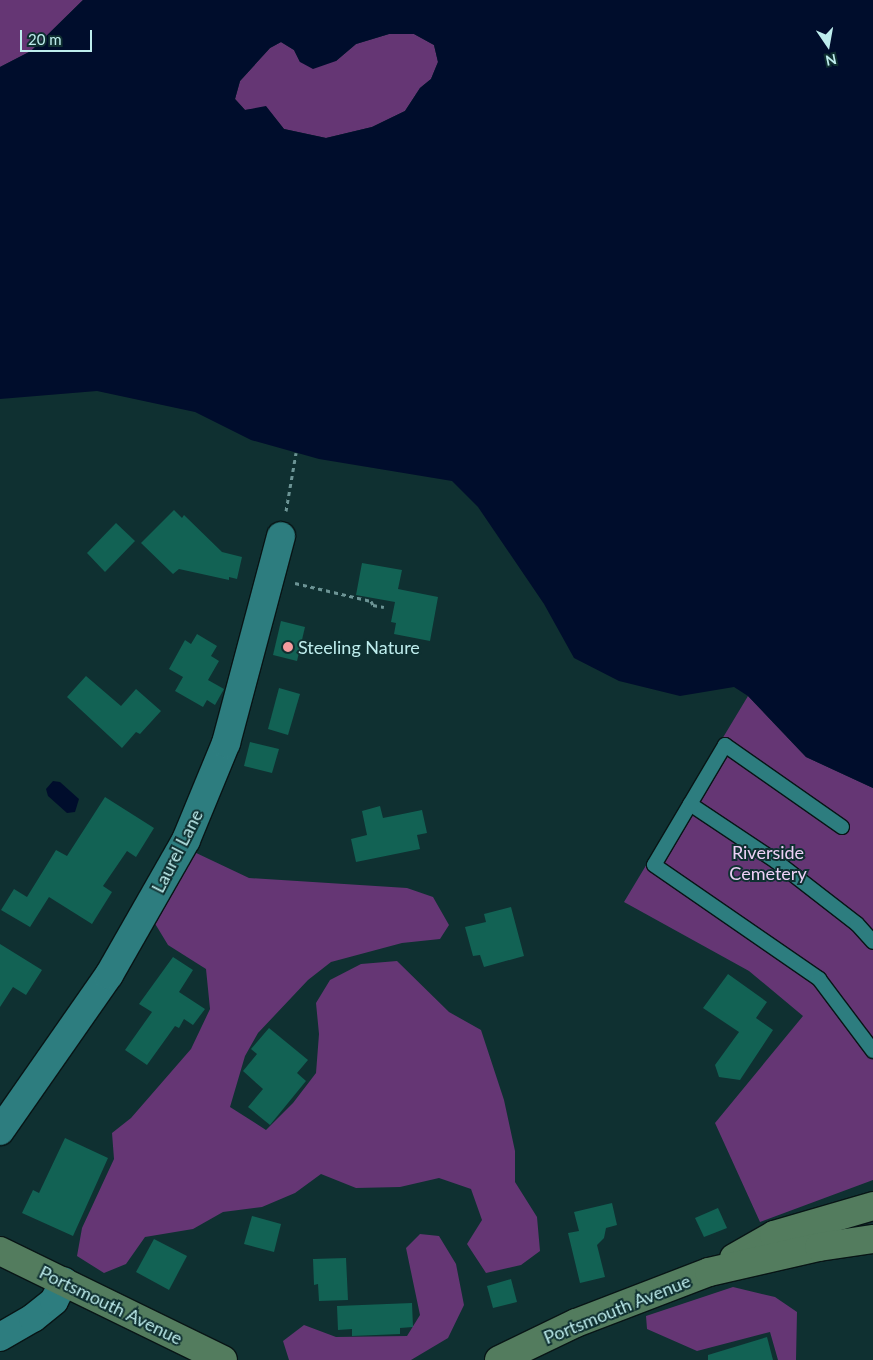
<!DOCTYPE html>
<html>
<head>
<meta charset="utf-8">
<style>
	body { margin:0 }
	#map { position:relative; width:873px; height:1360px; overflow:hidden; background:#0f3031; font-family:Lato,sans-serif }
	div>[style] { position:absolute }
	.green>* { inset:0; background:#653674 }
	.water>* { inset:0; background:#000d2c }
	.building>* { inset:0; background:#126254 }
	.path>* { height:3px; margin-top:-1.5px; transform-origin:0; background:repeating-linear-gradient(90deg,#6c9495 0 4px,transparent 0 8px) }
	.roads { filter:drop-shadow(1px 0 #081516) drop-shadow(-1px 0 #081516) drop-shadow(0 1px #081516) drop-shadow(0 -1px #081516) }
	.service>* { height:14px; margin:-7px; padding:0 7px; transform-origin:7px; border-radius:7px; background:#2d7d7f }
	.minor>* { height:28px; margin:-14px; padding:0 14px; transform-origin:14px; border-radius:14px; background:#2d7d7f }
	.secondary>* { height:28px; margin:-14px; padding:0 14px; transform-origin:14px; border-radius:14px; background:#537c5e }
	.dots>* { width:14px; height:14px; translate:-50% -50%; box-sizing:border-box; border:2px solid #0f3031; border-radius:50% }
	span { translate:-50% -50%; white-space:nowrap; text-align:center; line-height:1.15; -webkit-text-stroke:4px #0f3031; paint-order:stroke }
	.poi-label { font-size:18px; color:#beeded }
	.left { translate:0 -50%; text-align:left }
	.street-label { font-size:18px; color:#beeded }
	.park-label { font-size:18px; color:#edd1f6 }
	.north { position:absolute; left:803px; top:20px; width:50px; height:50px; -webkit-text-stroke:4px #0f3031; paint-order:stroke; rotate:168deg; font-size:14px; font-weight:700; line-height:20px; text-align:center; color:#beeded }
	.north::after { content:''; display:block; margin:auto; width:18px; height:22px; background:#beeded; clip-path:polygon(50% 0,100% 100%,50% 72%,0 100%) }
	.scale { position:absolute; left:20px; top:30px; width:72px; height:22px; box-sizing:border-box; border:2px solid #beeded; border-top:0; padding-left:6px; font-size:15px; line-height:18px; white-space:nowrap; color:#beeded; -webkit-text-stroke:4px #0f3031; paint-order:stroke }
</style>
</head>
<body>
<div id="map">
	<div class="green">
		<div style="clip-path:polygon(0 0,83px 0,31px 51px,0 67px)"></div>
		<div style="clip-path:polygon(389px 34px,414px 34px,434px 45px,438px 62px,431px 79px,420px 88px,405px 111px,372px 127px,326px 138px,284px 129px,266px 107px,245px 110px,235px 99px,240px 81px,270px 48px,281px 42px,294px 50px,300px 62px,336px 61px,356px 44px)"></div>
		<div style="clip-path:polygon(748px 696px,806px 757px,873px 788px,873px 1180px,760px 1222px,715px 1123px,803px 1016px,749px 971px,624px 902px)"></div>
		<div style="clip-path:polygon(192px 851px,249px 878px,407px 888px,433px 897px,449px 925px,440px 939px,402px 943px,331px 962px,308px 980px,258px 1033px,245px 1056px,230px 1107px,266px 1130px,293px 1103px,316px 1073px,319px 1034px,316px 1003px,330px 980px,361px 964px,397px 961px,449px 1012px,481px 1030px,504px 1100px,515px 1151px,515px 1182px,537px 1217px,540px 1251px,521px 1265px,486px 1273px,467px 1244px,482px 1220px,471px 1189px,439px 1178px,400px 1187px,356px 1188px,321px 1174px,295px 1193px,262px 1207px,223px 1212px,193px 1229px,145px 1237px,126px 1264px,104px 1273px,77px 1256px,82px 1228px,114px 1159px,112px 1133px,131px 1118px,191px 1049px,210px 1009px,206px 969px,168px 945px,151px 917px)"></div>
		<div style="clip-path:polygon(420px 1234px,439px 1236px,456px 1264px,464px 1305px,448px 1338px,411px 1360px,289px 1360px,283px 1341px,304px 1325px,336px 1337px,407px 1336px,420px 1315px,406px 1248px)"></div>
		<div style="clip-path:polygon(733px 1287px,775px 1297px,797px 1312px,796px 1360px,778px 1360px,770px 1332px,697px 1351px,647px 1329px,646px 1316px)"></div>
	</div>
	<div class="water">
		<div style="clip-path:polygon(evenodd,83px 0,873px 0,873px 788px,806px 757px,748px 696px,734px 687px,680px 696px,619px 681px,574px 658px,544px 604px,478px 507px,452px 481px,319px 459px,251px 440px,195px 412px,97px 391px,0 399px,0 67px,31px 51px,83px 0,389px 34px,414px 34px,434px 45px,438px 62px,431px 79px,420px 88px,405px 111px,372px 127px,326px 138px,284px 129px,266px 106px,245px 110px,235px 99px,240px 81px,270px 48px,281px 42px,294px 50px,300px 62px,313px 69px,336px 61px,356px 44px,389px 34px)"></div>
		<div style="clip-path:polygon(53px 781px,60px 782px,79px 799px,75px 812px,67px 813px,48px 796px,46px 789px)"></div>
	</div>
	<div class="building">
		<div style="clip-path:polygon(174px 510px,182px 518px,184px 515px,222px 552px,242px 557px,237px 579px,229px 577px,229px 580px,179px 569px,173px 574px,141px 543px)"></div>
		<div style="clip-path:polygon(116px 523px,135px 541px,105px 572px,87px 553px)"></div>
		<div style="clip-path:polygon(362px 563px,402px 570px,398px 589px,438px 597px,430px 641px,394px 634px,396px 623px,391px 622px,395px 602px,356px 595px)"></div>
		<div style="clip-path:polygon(281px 621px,305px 627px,297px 661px,273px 655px)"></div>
		<div style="clip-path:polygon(197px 634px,217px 646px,211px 656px,219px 661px,208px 680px,224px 689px,215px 705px,207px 700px,203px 707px,175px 691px,183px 677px,169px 669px,185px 640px,191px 644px)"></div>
		<div style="clip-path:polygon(86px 676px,121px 706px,136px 689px,161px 711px,140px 734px,136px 732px,122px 748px,67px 697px)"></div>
		<div style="clip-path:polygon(279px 688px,300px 694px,288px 735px,268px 729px)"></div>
		<div style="clip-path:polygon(250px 742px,279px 749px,272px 773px,244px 766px)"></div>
		<div style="clip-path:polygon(105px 797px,154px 828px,136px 857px,127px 851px,103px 886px,112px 892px,92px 924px,49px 897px,30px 927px,1px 910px,14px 889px,27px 897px,56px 850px,67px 856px)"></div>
		<div style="clip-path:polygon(380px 806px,383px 818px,422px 810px,427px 833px,417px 835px,420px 849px,356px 862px,351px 839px,367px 835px,362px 811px)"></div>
		<div style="clip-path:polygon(511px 907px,524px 956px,484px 967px,480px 955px,473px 956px,465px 927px,486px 922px,484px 914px)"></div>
		<div style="clip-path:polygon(0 944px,42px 970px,26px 995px,13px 987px,0 1007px)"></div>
		<div style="clip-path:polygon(173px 957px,193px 970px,179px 992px,205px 1009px,193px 1025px,184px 1019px,179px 1028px,175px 1026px,147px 1065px,125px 1050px,152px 1012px,139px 1004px)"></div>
		<div style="clip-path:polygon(728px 974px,767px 1002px,756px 1018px,773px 1030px,740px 1080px,719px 1077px,715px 1065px,739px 1032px,703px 1008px)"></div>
		<div style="clip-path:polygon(269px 1028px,308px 1060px,297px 1073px,306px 1081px,270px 1125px,248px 1107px,263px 1089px,243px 1071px,257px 1054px,251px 1049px)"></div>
		<div style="clip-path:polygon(65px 1138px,108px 1158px,73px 1236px,22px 1213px,33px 1190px,39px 1193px)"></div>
		<div style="clip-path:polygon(612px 1203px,617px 1225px,606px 1228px,604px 1238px,597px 1245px,605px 1277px,580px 1283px,568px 1233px,579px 1231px,574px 1212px)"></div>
		<div style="clip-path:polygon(718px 1208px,727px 1228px,704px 1237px,695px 1218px)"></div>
		<div style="clip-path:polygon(252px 1216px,281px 1224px,274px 1252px,244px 1244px)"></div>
		<div style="clip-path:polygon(154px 1239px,187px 1256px,169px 1290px,136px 1272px)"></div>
		<div style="clip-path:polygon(346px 1258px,348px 1300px,319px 1301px,318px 1284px,314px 1285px,313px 1259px)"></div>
		<div style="clip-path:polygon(511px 1279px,517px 1302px,493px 1308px,487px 1286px)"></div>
		<div style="clip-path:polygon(412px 1303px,413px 1327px,400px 1328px,400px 1334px,352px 1336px,352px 1329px,338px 1330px,337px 1306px)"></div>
		<div style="clip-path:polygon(767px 1337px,773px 1360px,708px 1360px,708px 1355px)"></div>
	</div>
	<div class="path">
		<div style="left:286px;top:511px;width:59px;rotate:-80.2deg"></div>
		<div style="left:295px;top:583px;width:78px;rotate:13.3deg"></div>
		<div style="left:371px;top:601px;width:4px;rotate:63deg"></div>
		<div style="left:373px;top:605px;width:11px;rotate:10deg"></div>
	</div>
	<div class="roads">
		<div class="service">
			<div style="left:690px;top:804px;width:105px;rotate:33.7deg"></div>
			<div style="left:777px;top:862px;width:101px;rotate:37.8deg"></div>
			<div style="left:857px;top:924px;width:24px;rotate:48deg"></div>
			<div style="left:842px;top:827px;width:143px;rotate:-145deg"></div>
			<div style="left:725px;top:745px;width:139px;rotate:120.6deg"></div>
			<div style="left:654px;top:865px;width:201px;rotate:34.6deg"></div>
			<div style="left:819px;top:979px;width:90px;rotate:53.1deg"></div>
		</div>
		<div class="minor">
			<div style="left:0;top:1131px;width:190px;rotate:-55.1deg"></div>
			<div style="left:109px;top:975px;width:155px;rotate:-60.3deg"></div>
			<div style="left:186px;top:840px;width:105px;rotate:-67.6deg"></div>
			<div style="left:226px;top:743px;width:214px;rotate:-75.1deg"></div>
			<div style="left:0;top:1337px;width:38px;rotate:-30deg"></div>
			<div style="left:33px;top:1318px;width:27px;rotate:-39deg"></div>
			<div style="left:54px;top:1301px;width:22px;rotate:-63deg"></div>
		</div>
		<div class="secondary">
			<div style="left:0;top:1251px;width:248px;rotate:26deg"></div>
			<div style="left:734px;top:1258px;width:46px;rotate:-29.9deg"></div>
			<div style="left:774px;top:1235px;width:103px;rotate:-16.3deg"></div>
			<div style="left:499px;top:1360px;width:85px;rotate:-25.7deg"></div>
			<div style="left:576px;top:1323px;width:142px;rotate:-21deg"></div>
			<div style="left:709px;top:1272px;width:113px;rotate:-12.8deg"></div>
			<div style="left:819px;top:1247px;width:55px;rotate:-8.4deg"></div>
		</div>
	</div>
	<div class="dots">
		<div style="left:288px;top:647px;background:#f59b9e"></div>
	</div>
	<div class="poi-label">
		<span class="left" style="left:298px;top:647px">Steeling Nature</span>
	</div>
	<div class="street-label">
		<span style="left:177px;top:851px;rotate:-63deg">Laurel Lane</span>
		<span style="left:111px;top:1305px;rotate:26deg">Portsmouth Avenue</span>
		<span style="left:617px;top:1309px;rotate:-22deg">Portsmouth Avenue</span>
	</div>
	<div class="park-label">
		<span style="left:768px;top:863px">Riverside<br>Cemetery</span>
	</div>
	<div class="north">N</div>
	<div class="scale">20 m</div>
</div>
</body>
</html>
